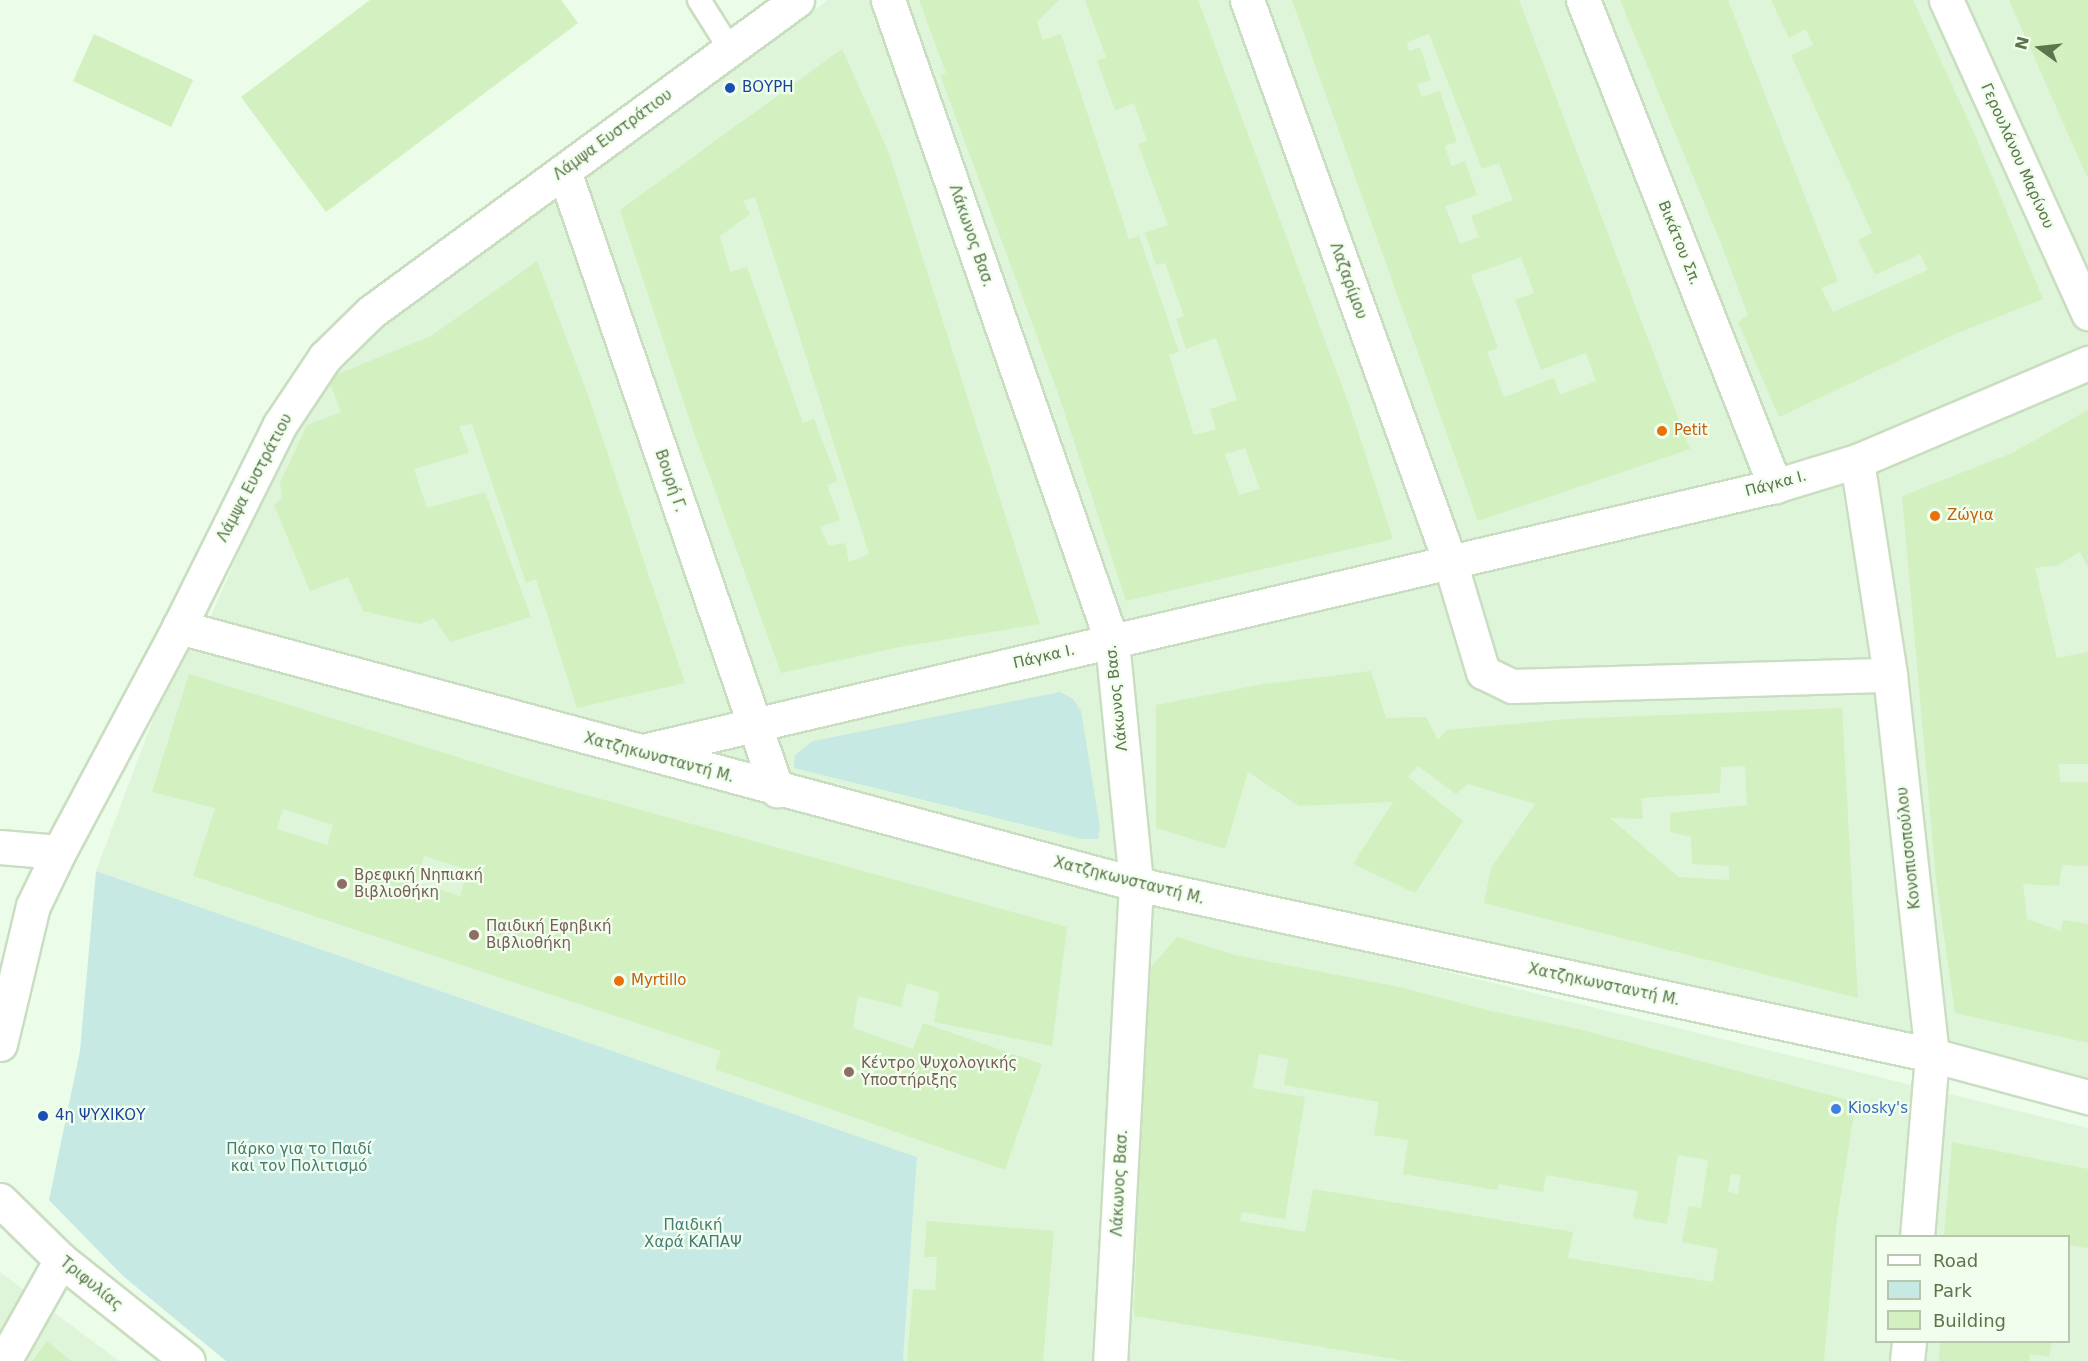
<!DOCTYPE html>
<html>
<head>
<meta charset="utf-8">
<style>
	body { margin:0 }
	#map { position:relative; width:2088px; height:1361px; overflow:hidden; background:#ebfce8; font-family:"DejaVu Sans",sans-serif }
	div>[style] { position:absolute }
	.residential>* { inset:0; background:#dff5da }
	.green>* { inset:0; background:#c6e9e4 }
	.building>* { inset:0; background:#d2f0c0 }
	.roads { filter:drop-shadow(2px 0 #c9dec0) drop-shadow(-2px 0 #c9dec0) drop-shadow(0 2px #c9dec0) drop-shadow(0 -2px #c9dec0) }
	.service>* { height:22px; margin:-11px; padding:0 11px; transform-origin:11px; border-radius:11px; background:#fff }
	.minor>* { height:33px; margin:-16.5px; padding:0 16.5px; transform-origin:16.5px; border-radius:16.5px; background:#fff }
	.tertiary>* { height:33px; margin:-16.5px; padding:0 16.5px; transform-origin:16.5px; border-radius:16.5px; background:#fff }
	.dots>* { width:16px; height:16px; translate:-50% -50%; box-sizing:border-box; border:3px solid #f1feee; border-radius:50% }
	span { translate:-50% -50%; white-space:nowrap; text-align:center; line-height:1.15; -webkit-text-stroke:4.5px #f1feee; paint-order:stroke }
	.transit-label { font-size:15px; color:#164399 }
	.left { translate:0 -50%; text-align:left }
	.street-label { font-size:15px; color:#5d754d }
	.food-label { font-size:15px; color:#c56008 }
	.education-label { font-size:15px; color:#785e54 }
	.shop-label { font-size:15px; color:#366cbe }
	.park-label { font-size:15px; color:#457a78 }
	.legend { position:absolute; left:1875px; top:1235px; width:195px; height:108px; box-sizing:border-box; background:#f1feee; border:2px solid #b6c7ae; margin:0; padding:8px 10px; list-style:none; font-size:18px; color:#5d754d }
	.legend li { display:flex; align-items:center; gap:12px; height:30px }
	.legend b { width:30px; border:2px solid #b6c7ae }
	.north { position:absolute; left:2010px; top:18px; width:60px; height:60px; -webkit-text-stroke:4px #f1feee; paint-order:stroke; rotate:285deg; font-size:16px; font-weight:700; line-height:24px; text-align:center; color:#5d754d }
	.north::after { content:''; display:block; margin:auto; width:21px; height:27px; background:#5d754d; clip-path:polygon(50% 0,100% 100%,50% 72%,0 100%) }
</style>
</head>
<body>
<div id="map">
	<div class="residential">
		<div style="clip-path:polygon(828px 0,2088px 0,2088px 1081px,1174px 878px,208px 623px,292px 429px,343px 357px)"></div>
		<div style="clip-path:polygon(evenodd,181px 645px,1144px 898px,2088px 1128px,2088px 1361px,903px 1361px,917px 1157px,96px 871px,181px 645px,1876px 1236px,2068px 1236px,2068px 1342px,1876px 1342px,1876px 1236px)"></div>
		<div style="clip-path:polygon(0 1272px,119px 1361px,0 1361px)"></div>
	</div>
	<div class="green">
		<div style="clip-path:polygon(1060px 692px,1073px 699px,1081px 711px,1100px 827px,1098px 839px,1082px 839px,794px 768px,795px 755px,813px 741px)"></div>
		<div style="clip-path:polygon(96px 871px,917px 1157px,903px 1361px,226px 1361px,123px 1276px,49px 1200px,80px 1051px)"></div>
	</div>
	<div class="building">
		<div style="clip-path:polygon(370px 0,561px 0,578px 23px,326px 212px,241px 97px)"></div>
		<div style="clip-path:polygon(evenodd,919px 0,1059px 0,1037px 22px,1043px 40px,1061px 34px,1129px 239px,1139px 236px,1179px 352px,1169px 355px,1194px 435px,1216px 429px,1210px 409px,1237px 400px,1216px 338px,1186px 349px,1176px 319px,1184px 316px,1165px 263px,1156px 265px,1145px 233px,1168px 225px,1138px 144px,1147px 141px,1134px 103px,1115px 110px,1097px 61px,1106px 57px,1085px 0,1198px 0,1352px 413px,1393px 539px,1126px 601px,1058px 393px,940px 75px,946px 73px,919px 0,1245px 448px,1260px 489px,1239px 495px,1225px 454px,1245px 448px)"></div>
		<div style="clip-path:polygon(evenodd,1292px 0,1519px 0,1690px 449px,1478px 521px,1292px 0,1429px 34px,1482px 169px,1499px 163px,1513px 200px,1471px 216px,1479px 237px,1460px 244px,1445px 206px,1477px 195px,1465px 161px,1451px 166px,1445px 146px,1457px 142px,1440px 91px,1422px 97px,1417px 84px,1431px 80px,1420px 47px,1409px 51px,1407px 42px,1429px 34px,1292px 0,1521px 257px,1534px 293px,1515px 300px,1541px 370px,1586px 353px,1596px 381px,1560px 395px,1554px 378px,1504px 397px,1487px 352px,1498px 348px,1471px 275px,1521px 257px)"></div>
		<div style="clip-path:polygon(1620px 0,1728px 0,1838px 281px,1821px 288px,1833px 312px,1928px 270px,1920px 254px,1875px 275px,1858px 240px,1872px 233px,1791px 55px,1813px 45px,1806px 29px,1789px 38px,1771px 0,1913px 0,1975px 135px,2043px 299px,1955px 334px,1779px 417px,1738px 322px,1748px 315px,1722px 246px)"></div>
		<div style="clip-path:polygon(2009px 0,2088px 0,2088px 178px,2080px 161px)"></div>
		<div style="clip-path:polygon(94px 34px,193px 80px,171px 127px,73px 81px)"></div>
		<div style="clip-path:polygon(evenodd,842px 49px,889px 153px,1040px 624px,900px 647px,781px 673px,693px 430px,620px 210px,842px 49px,755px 197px,869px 554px,849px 562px,845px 543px,829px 546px,820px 527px,840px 520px,827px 485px,838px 481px,814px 419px,803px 423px,747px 267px,730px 272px,720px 236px,750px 214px,743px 201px,755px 197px)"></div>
		<div style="clip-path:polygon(537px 261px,588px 395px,685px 683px,577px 708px,536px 579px,526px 583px,472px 424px,459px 426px,469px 453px,414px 469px,427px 508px,485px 492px,531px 617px,450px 642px,434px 618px,420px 624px,363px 611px,348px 577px,310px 591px,274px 505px,282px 498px,280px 483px,307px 425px,341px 412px,328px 378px,431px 336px)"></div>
		<div style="clip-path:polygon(2088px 410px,2088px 567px,2080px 552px,2058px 565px,2035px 568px,2057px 658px,2088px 652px,2088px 764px,2059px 764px,2060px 782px,2088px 782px,2088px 866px,2062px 865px,2059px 886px,2023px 884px,2027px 919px,2061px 931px,2063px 920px,2088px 924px,2088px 1043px,1955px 1013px,1936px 880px,1902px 496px,2012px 453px)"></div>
		<div style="clip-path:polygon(evenodd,1371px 671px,1386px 718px,1426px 717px,1438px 740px,1446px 730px,1567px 719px,1842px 708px,1858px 998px,1484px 903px,1491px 868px,1535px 804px,1468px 784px,1456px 794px,1418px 766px,1408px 777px,1463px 821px,1415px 893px,1353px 864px,1393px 802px,1299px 806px,1248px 772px,1225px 849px,1156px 828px,1156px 705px,1263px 684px,1371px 671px,1745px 766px,1747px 805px,1670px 813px,1670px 832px,1691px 837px,1692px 864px,1729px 866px,1729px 880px,1679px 877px,1610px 818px,1643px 819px,1641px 798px,1720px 793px,1721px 767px,1745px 766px)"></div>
		<div style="clip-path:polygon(evenodd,189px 674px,535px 781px,1067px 927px,1052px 1046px,934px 1022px,939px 992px,907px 983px,901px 1007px,858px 996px,853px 1028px,913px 1049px,923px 1023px,1042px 1064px,1005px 1170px,715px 1069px,721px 1051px,193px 876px,215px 808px,152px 792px,189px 674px,283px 809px,333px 825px,327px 845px,277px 829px,283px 809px,189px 674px,424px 856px,468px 870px,460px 896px,417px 882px,424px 856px)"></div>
		<div style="clip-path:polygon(evenodd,1177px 937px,1235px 955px,1399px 987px,1491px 1011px,1578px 1029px,1856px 1102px,1837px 1218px,1824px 1361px,1406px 1361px,1134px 1316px,1140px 1130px,1151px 967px,1177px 937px,1259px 1054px,1288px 1059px,1284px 1085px,1379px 1102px,1374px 1135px,1408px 1140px,1403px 1174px,1497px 1190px,1499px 1184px,1543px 1192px,1546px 1175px,1638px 1191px,1633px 1218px,1667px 1224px,1678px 1155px,1708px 1160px,1701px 1208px,1689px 1206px,1682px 1242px,1718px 1249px,1713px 1282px,1568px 1258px,1573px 1232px,1313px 1189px,1305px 1232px,1240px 1221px,1242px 1212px,1285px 1219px,1305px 1097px,1253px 1088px,1259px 1054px,1177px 937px,1731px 1174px,1741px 1175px,1738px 1194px,1728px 1192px,1731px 1174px)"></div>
		<div style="clip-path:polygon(1952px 1142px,2088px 1169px,2088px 1248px,2068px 1245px,2068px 1236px,1944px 1236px)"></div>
		<div style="clip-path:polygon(927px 1221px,1054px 1231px,1043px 1361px,907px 1361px,913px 1289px,935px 1290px,937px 1257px,924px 1257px)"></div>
		<div style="clip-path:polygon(47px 1341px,71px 1361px,32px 1361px)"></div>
		<div style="clip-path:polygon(1940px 1342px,2052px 1342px,2049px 1357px,2030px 1354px,2029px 1361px,1939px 1361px)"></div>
	</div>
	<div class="roads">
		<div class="service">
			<div style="left:699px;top:0;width:58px;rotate:57.7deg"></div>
		</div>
		<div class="minor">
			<div style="left:888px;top:0;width:680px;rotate:70.77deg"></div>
			<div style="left:1112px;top:642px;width:243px;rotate:84.3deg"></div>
			<div style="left:1136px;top:884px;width:478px;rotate:93.1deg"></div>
			<div style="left:1247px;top:0;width:598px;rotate:70.14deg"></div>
			<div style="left:1450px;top:562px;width:115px;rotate:73.3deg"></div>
			<div style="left:1483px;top:672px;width:32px;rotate:26deg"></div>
			<div style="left:1512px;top:686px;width:378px;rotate:-1.7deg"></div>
			<div style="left:1583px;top:0;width:523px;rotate:68.44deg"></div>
			<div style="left:1946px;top:0;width:344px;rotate:65.6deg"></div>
			<div style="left:564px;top:171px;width:655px;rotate:71.01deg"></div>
			<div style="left:1857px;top:461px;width:217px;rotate:81.2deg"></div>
			<div style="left:1890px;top:675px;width:382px;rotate:83.7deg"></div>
			<div style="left:1932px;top:1055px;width:182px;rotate:94.7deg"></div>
			<div style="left:179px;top:627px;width:991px;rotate:15.03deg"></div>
			<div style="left:1136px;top:884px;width:814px;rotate:12.12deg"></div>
			<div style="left:1932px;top:1055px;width:162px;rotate:15.1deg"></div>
			<div style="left:643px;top:751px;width:1163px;rotate:-13.18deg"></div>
			<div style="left:1775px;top:486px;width:86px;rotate:-17deg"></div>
			<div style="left:1857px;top:461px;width:251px;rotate:-23deg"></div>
			<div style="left:4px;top:1361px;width:116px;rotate:-60.6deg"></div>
			<div style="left:1907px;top:1361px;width:19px;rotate:-84deg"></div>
		</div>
		<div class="tertiary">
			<div style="left:0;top:847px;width:59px;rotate:4.8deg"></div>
			<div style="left:0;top:1044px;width:142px;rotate:-76.6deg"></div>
			<div style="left:33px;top:906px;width:60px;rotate:-64.3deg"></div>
			<div style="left:59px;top:852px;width:255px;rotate:-61.9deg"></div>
			<div style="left:179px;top:627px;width:225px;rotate:-63.5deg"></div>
			<div style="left:279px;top:426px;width:83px;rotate:-56.3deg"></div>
			<div style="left:325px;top:357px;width:64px;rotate:-44.4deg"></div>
			<div style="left:371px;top:312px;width:528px;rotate:-36.22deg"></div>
			<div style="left:0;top:1200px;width:86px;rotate:44.5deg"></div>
			<div style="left:61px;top:1260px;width:162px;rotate:38.5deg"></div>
		</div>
	</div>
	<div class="dots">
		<div style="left:730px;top:88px;background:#1a4fb4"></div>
		<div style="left:1662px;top:431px;background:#e8710a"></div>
		<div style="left:1935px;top:516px;background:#e8710a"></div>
		<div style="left:342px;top:884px;background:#8d6e63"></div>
		<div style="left:474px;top:935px;background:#8d6e63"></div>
		<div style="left:619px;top:981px;background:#e8710a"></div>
		<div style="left:849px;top:1072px;background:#8d6e63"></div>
		<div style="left:1836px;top:1109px;background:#3f7fe0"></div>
		<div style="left:43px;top:1116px;background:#1a4fb4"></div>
	</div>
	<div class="transit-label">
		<span class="left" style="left:742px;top:88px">ΒΟΥΡΗ</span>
		<span class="left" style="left:55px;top:1116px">4η ΨΥΧΙΚΟΥ</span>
	</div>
	<div class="street-label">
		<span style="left:613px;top:135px;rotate:-36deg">Λάμψα Ευστράτιου</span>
		<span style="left:2017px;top:156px;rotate:66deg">Γερουλάνου Μαρίνου</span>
		<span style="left:971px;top:236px;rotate:71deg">Λάκωνος Βασ.</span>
		<span style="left:1679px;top:243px;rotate:68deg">Βικάτου Σπ.</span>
		<span style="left:1348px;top:281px;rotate:70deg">Λαζαρίμου</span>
		<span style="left:255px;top:478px;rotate:-62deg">Λάμψα Ευστράτιου</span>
		<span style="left:670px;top:481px;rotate:71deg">Βουρή Γ.</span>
		<span style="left:1776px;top:484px;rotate:-15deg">Πάγκα Ι.</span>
		<span style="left:1044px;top:657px;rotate:-13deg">Πάγκα Ι.</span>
		<span style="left:1117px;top:698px;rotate:-96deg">Λάκωνος Βασ.</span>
		<span style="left:659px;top:758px;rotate:15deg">Χατζηκωνσταντή Μ.</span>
		<span style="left:1909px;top:848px;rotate:-96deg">Κονοπισοπούλου</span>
		<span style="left:1129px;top:881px;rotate:14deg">Χατζηκωνσταντή Μ.</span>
		<span style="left:1604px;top:985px;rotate:12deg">Χατζηκωνσταντή Μ.</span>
		<span style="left:1120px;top:1183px;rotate:-87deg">Λάκωνος Βασ.</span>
		<span style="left:91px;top:1284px;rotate:39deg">Τριφυλίας</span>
	</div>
	<div class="food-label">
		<span class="left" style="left:1674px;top:431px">Petit</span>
		<span class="left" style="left:1947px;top:516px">Ζώγια</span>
		<span class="left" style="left:631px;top:981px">Myrtillo</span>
	</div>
	<div class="education-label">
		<span class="left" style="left:354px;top:884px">Βρεφική Νηπιακή<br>Βιβλιοθήκη</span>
		<span class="left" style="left:486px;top:935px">Παιδική Εφηβική<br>Βιβλιοθήκη</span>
		<span class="left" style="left:861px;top:1072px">Κέντρο Ψυχολογικής<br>Υποστήριξης</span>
	</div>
	<div class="shop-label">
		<span class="left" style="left:1848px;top:1109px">Kiosky's</span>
	</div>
	<div class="park-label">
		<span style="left:299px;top:1158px">Πάρκο για το Παιδί<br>και τον Πολιτισμό</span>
		<span style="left:693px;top:1234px">Παιδική<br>Χαρά ΚΑΠΑΨ</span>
	</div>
	<ul class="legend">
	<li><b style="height:8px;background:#fff"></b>Road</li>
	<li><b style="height:16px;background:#c6e9e4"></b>Park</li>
	<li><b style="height:16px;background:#d2f0c0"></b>Building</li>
	</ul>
	<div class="north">N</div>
</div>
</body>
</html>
